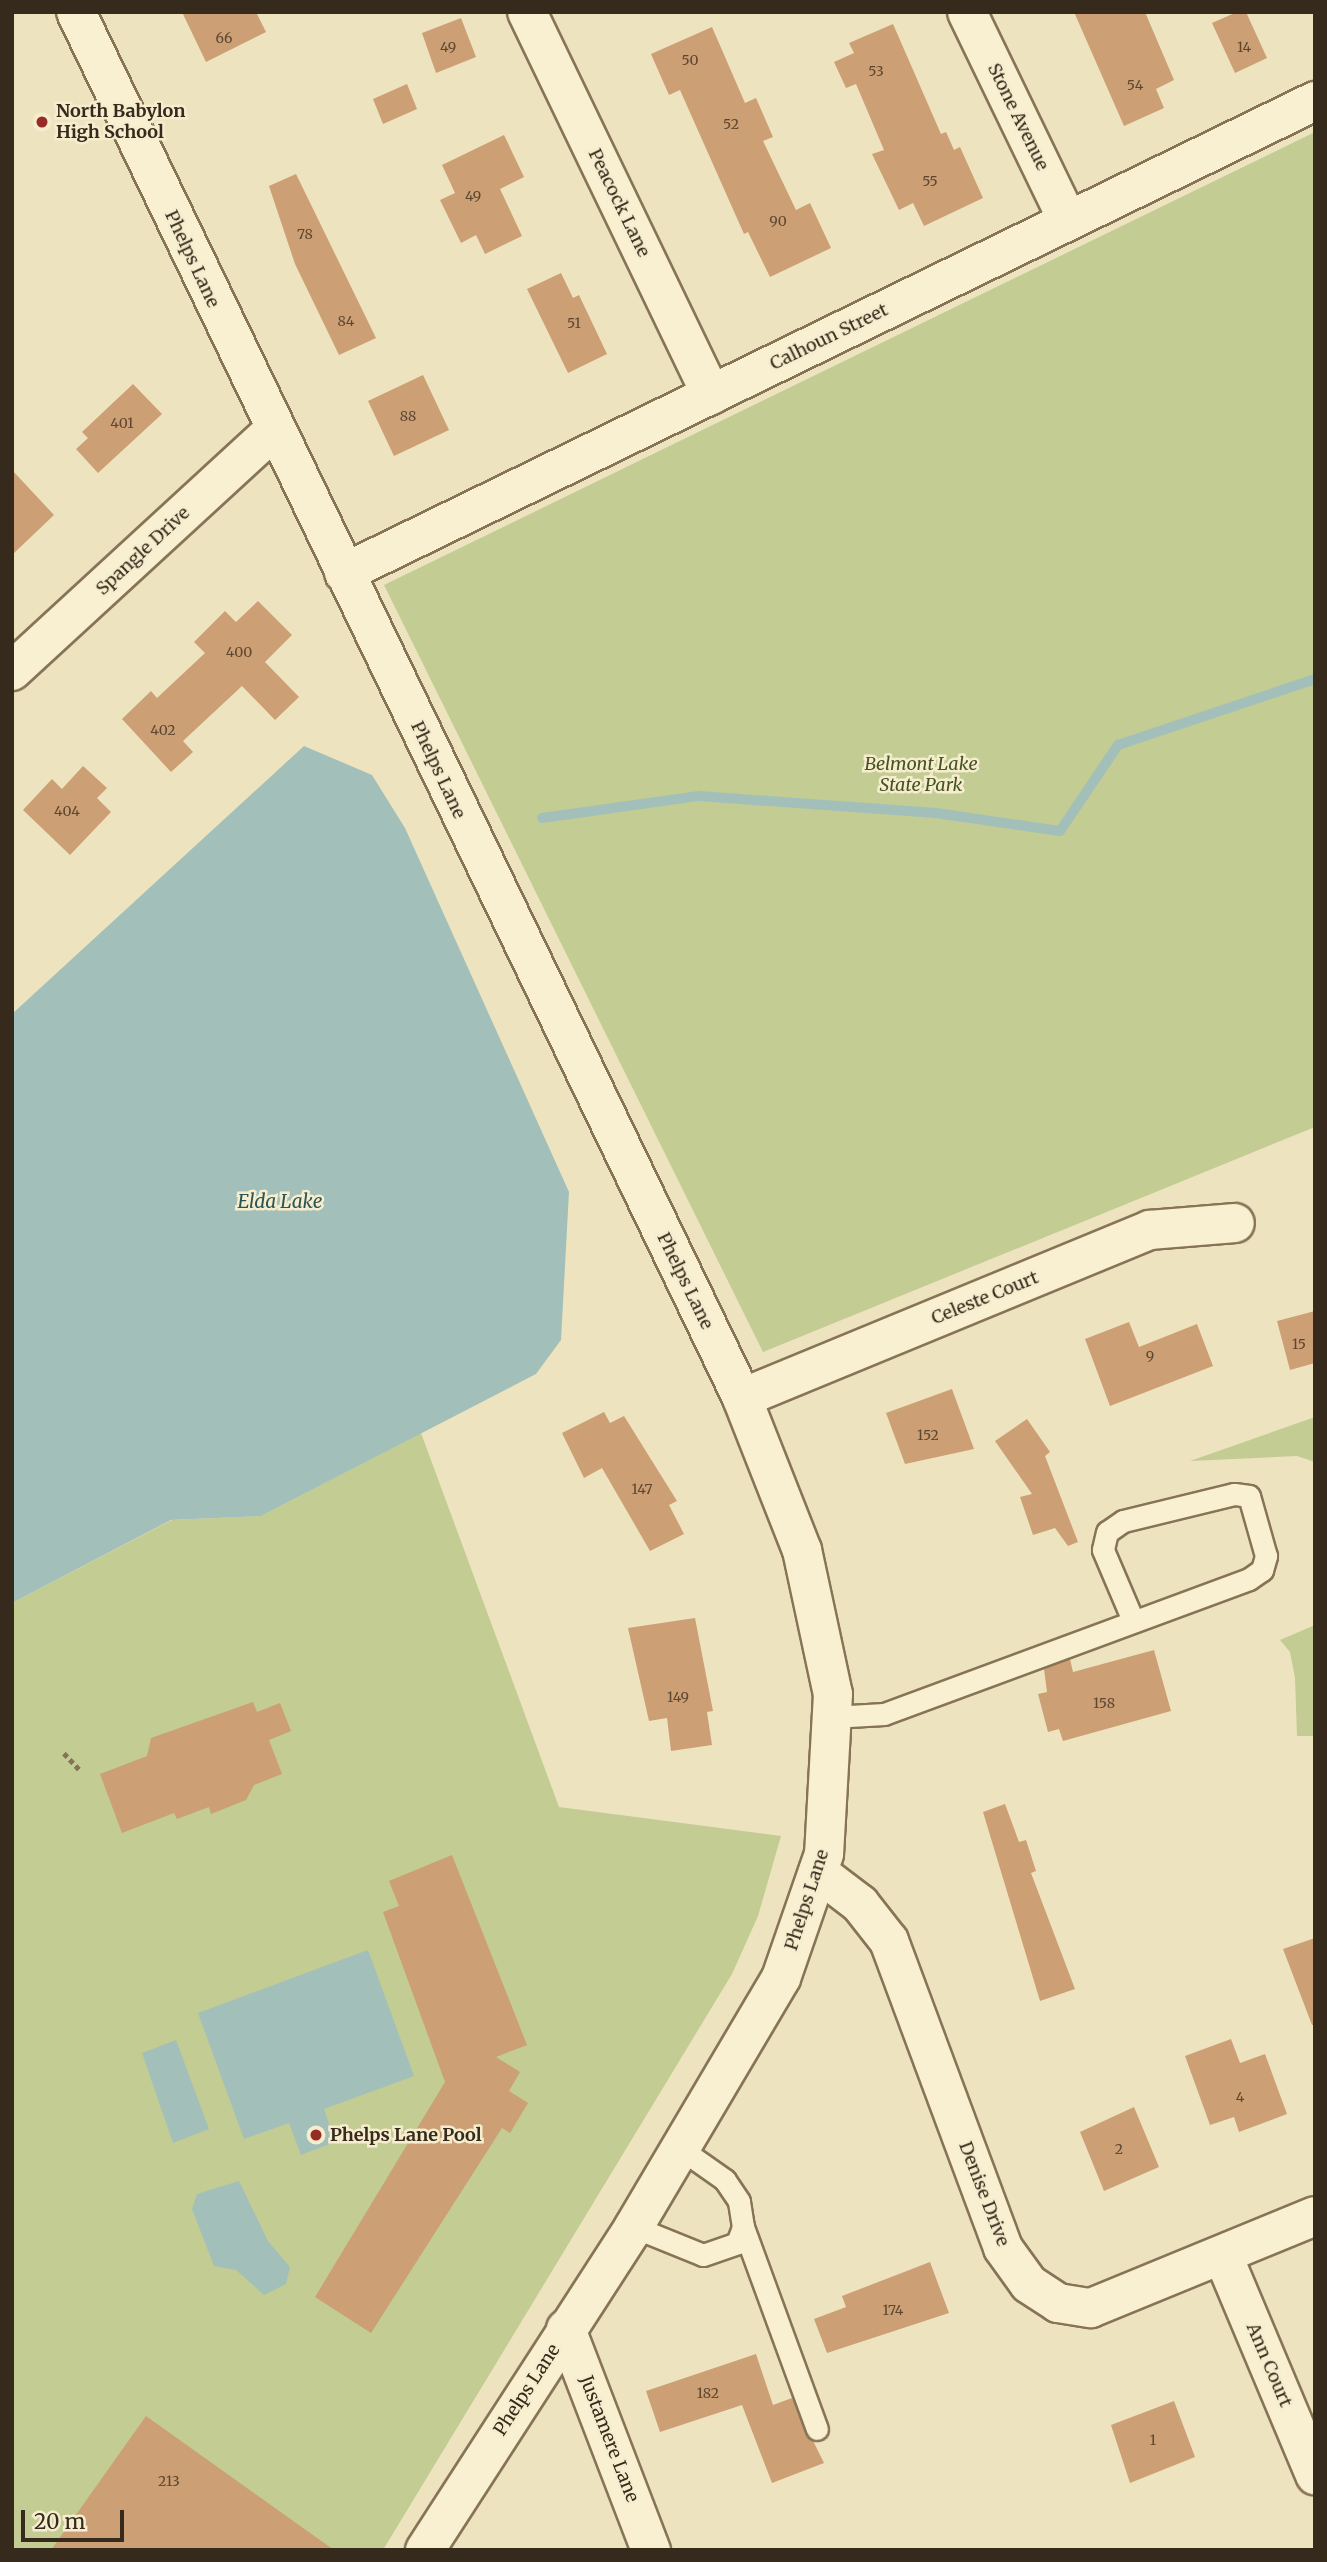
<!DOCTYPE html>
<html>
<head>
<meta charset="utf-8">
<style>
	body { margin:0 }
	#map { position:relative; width:1327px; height:2562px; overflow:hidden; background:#eee3bf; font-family:Merriweather,serif }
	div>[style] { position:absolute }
	.green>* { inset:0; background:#c2cc93 }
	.water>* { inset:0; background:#a2c0b9 }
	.stream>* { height:10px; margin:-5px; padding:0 5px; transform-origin:5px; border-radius:5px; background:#a2c0b9 }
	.building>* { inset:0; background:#cd9f74 }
	.path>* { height:4.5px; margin-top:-2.25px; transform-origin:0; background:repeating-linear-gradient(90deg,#877457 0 5px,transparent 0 8.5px) }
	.roads { filter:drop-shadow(2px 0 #877457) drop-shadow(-2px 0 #877457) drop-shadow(0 2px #877457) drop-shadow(0 -2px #877457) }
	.service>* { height:21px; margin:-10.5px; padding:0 10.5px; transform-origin:10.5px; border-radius:10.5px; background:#f9f0d2 }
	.minor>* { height:38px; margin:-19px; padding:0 19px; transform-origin:19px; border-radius:19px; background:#f9f0d2 }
	.tertiary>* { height:38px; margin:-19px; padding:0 19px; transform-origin:19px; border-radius:19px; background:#f9f0d2 }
	.dots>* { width:19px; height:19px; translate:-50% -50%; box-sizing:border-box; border:4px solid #f6edce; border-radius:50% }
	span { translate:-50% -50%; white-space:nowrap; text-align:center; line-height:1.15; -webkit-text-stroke:5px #f6edce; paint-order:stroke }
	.number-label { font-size:14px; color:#5c4732 }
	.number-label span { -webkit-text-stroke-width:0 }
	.poi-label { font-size:18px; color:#362a1c; font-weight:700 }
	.left { translate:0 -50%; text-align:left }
	.street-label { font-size:18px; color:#362a1c }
	.park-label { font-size:18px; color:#445322; font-style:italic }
	.water-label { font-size:19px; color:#2b5656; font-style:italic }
	.frame { position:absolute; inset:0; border:14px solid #362a1c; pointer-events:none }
	.scale { position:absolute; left:21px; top:2510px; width:103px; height:32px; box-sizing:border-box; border:4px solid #362a1c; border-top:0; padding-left:9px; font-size:21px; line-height:24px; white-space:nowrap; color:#362a1c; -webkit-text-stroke:5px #f6edce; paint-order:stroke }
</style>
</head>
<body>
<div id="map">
	<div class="green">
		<div style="clip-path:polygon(1315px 132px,1315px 1127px,763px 1352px,384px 585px)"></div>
		<div style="clip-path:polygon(1315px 1417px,1315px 1462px,1297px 1456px,1190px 1461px)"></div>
		<div style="clip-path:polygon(421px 1433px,559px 1807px,781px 1836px,758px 1916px,732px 1974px,383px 2550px,12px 2550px,12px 1603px,172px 1520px,261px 1516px)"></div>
		<div style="clip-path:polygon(1315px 1625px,1315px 1736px,1297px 1736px,1295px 1678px,1290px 1652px,1280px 1640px)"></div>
	</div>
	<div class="water">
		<div style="clip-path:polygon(304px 746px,372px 775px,405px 828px,569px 1192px,561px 1340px,536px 1374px,261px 1516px,171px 1520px,12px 1603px,12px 1014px)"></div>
		<div style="clip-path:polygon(368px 1950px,414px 2076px,324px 2109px,335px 2142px,301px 2155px,289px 2123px,244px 2139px,198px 2013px)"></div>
		<div style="clip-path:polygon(176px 2040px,209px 2129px,173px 2143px,142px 2053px)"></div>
		<div style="clip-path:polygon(239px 2181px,268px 2241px,290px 2267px,286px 2284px,264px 2295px,236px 2270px,214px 2266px,192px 2209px,197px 2194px)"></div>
	</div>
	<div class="stream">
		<div style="left:542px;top:818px;width:159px;rotate:-8deg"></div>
		<div style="left:699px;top:796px;width:238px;rotate:4.1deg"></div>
		<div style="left:936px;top:813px;width:125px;rotate:8.3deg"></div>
		<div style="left:1060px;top:831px;width:104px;rotate:-56deg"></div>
		<div style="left:1118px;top:745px;width:208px;rotate:-18.5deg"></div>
	</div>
	<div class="building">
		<div style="clip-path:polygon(182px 12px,256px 12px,266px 32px,206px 62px)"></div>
		<div style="clip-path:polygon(1074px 12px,1145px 12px,1174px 80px,1156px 89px,1164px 108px,1124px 126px)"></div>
		<div style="clip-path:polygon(1237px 12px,1246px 12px,1267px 58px,1235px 73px,1212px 23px)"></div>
		<div style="clip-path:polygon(461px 18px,476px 57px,436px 73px,422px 33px)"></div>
		<div style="clip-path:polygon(893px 24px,941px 134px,946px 132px,954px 150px,960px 147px,983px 198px,924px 226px,913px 203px,899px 210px,872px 154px,884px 150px,856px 84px,846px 88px,834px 62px,854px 53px,849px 43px)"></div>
		<div style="clip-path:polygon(712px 27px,745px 103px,756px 98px,773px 137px,763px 141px,796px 210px,810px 203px,831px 248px,770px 277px,748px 232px,744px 234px,680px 90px,669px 95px,651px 54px)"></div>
		<div style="clip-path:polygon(407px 84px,417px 109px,383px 124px,373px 99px)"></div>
		<div style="clip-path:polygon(504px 135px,524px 177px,500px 189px,522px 236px,485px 254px,476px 235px,461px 243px,440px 200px,455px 193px,442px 165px)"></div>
		<div style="clip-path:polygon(296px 174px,376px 338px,339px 355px,295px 264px,269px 186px)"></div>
		<div style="clip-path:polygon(561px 273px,573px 298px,579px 295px,607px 354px,568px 373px,527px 289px)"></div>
		<div style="clip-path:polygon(423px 375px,449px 430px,394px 456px,368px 401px)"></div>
		<div style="clip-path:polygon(133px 384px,162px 414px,98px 473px,76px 449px,88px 438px,82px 432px)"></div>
		<div style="clip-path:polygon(12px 470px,54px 515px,12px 555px)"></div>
		<div style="clip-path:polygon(258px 601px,292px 635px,265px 662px,299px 697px,275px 720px,242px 686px,183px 741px,193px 752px,171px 772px,122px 719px,151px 691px,157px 698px,205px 653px,194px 642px,225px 611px,236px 622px)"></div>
		<div style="clip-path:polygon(83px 766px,107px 788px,97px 798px,111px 812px,70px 855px,23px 810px,52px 779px,62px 789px)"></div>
		<div style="clip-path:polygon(1315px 1311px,1315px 1363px,1290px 1370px,1277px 1321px)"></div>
		<div style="clip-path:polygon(1129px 1322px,1139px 1347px,1197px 1324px,1213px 1366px,1110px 1406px,1085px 1339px)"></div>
		<div style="clip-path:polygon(952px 1389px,974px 1449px,905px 1464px,886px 1413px)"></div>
		<div style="clip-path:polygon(604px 1412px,610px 1423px,624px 1416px,677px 1501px,669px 1505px,684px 1534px,650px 1551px,602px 1468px,584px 1478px,562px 1433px)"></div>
		<div style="clip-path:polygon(1027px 1419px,1050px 1452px,1045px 1456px,1078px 1542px,1068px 1546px,1055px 1528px,1033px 1535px,1020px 1497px,1032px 1494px,995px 1441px)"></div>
		<div style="clip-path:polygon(695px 1618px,713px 1711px,707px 1712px,712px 1745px,671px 1751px,667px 1718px,649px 1721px,628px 1628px)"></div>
		<div style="clip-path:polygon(1154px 1650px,1171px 1711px,1063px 1741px,1059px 1729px,1048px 1732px,1038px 1694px,1047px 1692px,1044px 1669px,1070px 1659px,1073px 1672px)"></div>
		<div style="clip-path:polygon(253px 1702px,257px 1712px,280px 1703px,291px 1731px,269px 1740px,282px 1774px,254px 1785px,246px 1800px,211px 1814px,209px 1807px,177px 1819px,174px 1813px,122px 1833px,100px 1774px,147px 1756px,151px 1738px)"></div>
		<div style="clip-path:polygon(1005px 1804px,1019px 1842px,1026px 1840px,1036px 1871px,1031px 1873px,1075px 1989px,1040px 2001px,983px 1812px)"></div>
		<div style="clip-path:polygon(452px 1855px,527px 2045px,496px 2057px,520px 2072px,509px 2091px,528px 2103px,510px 2133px,502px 2128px,371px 2333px,315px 2297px,445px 2082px,383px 1912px,399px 1906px,389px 1881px)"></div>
		<div style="clip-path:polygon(1315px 1938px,1315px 2025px,1312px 2025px,1283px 1949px)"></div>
		<div style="clip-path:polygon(1231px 2039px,1240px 2063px,1265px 2054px,1287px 2114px,1239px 2132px,1234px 2117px,1210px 2125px,1185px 2056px)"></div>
		<div style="clip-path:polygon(1134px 2107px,1159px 2167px,1104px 2191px,1080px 2132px)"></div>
		<div style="clip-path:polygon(930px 2262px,949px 2313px,827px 2353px,814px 2319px,846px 2307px,842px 2296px)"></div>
		<div style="clip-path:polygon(756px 2354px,773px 2405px,792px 2398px,824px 2463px,772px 2483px,742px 2405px,660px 2432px,646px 2391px)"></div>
		<div style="clip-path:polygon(1174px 2401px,1195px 2457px,1130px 2483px,1111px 2425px)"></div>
		<div style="clip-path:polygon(146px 2416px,334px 2550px,51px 2550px)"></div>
	</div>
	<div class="path">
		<div style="left:64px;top:1753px;width:23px;rotate:47deg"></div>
	</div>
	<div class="roads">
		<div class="service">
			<div style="left:832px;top:1717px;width:52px;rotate:-3.3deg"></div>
			<div style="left:884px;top:1714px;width:389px;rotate:-20.3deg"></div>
			<div style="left:1249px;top:1579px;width:16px;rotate:-35deg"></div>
			<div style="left:1262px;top:1570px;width:15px;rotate:-74deg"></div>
			<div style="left:1266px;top:1556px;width:62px;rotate:-105.8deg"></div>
			<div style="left:1249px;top:1496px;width:15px;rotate:-172deg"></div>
			<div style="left:1234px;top:1494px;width:114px;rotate:166.3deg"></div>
			<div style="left:1123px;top:1521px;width:19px;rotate:145deg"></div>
			<div style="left:1107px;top:1532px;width:18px;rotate:103deg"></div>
			<div style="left:1103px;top:1550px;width:74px;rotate:66.9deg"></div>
			<div style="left:634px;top:2227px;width:74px;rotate:22.1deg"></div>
			<div style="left:703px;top:2255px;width:36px;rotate:-19deg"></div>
			<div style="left:737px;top:2243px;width:17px;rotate:-69deg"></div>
			<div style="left:743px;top:2227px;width:26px;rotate:-99deg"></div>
			<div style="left:739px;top:2201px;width:25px;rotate:-124deg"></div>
			<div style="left:725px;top:2180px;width:57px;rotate:-144.9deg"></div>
			<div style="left:743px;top:2227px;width:215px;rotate:69.9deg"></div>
		</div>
		<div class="minor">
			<div style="left:527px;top:12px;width:425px;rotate:64.3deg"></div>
			<div style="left:967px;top:12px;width:232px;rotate:64.2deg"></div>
			<div style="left:344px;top:573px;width:1080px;rotate:-25.92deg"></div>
			<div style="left:12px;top:671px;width:355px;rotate:-42.6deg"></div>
			<div style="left:742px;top:1398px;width:441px;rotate:-22.4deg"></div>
			<div style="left:1150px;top:1230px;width:85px;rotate:-4.7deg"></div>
			<div style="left:818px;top:1872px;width:53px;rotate:37.3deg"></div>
			<div style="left:860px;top:1904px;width:47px;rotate:51.9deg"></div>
			<div style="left:889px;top:1941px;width:327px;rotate:69.6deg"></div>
			<div style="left:1003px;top:2248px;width:44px;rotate:54.2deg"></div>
			<div style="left:1029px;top:2284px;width:35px;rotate:33deg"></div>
			<div style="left:1058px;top:2303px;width:33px;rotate:9deg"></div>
			<div style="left:1091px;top:2308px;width:242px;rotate:-22.3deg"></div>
			<div style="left:1223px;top:2256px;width:238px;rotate:67.2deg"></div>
			<div style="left:566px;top:2329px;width:237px;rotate:69deg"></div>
		</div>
		<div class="tertiary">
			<div style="left:76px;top:12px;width:1538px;rotate:64.33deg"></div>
			<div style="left:742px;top:1398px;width:163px;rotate:68.5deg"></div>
			<div style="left:802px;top:1550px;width:147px;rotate:77.9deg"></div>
			<div style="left:833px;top:1694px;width:160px;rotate:93.2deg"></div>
			<div style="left:824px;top:1854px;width:131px;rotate:109.1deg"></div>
			<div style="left:781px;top:1978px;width:289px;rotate:120.6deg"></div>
			<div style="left:634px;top:2227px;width:385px;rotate:122.9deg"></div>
		</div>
	</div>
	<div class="dots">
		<div style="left:42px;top:122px;background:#972c26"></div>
		<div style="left:316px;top:2135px;background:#972c26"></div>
	</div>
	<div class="number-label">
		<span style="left:224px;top:38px">66</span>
		<span style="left:448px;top:47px">49</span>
		<span style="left:1244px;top:47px">14</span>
		<span style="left:690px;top:60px">50</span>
		<span style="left:876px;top:71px">53</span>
		<span style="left:1135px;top:85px">54</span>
		<span style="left:731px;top:124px">52</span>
		<span style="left:930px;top:181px">55</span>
		<span style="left:473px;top:196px">49</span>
		<span style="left:778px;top:221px">90</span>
		<span style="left:305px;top:234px">78</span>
		<span style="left:346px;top:321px">84</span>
		<span style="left:574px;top:323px">51</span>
		<span style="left:408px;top:416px">88</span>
		<span style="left:122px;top:423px">401</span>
		<span style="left:239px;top:652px">400</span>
		<span style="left:163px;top:730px">402</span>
		<span style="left:67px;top:811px">404</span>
		<span style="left:1299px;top:1344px">15</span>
		<span style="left:1150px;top:1356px">9</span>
		<span style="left:928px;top:1435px">152</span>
		<span style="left:642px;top:1489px">147</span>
		<span style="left:678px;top:1697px">149</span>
		<span style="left:1104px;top:1703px">158</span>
		<span style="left:1240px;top:2097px">4</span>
		<span style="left:1119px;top:2149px">2</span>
		<span style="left:893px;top:2310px">174</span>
		<span style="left:708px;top:2393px">182</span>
		<span style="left:1153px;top:2440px">1</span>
		<span style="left:169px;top:2481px">213</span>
	</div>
	<div class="poi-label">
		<span class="left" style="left:56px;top:122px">North Babylon<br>High School</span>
		<span class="left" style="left:330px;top:2135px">Phelps Lane Pool</span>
	</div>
	<div class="street-label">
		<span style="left:1018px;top:117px;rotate:64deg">Stone Avenue</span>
		<span style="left:619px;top:203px;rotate:64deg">Peacock Lane</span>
		<span style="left:192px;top:259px;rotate:65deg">Phelps Lane</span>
		<span style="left:829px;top:337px;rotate:-26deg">Calhoun Street</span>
		<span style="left:143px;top:551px;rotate:-43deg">Spangle Drive</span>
		<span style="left:438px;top:770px;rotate:65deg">Phelps Lane</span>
		<span style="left:685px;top:1281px;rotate:64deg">Phelps Lane</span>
		<span style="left:985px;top:1298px;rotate:-22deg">Celeste Court</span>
		<span style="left:807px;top:1900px;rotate:-72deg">Phelps Lane</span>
		<span style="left:984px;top:2194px;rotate:69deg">Denise Drive</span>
		<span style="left:1269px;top:2365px;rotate:67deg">Ann Court</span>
		<span style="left:527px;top:2390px;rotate:-57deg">Phelps Lane</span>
		<span style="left:609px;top:2439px;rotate:69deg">Justamere Lane</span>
	</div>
	<div class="park-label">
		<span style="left:921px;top:775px">Belmont Lake<br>State Park</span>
	</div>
	<div class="water-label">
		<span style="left:280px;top:1202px">Elda Lake</span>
	</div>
	<div class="frame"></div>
	<div class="scale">20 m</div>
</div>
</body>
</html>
